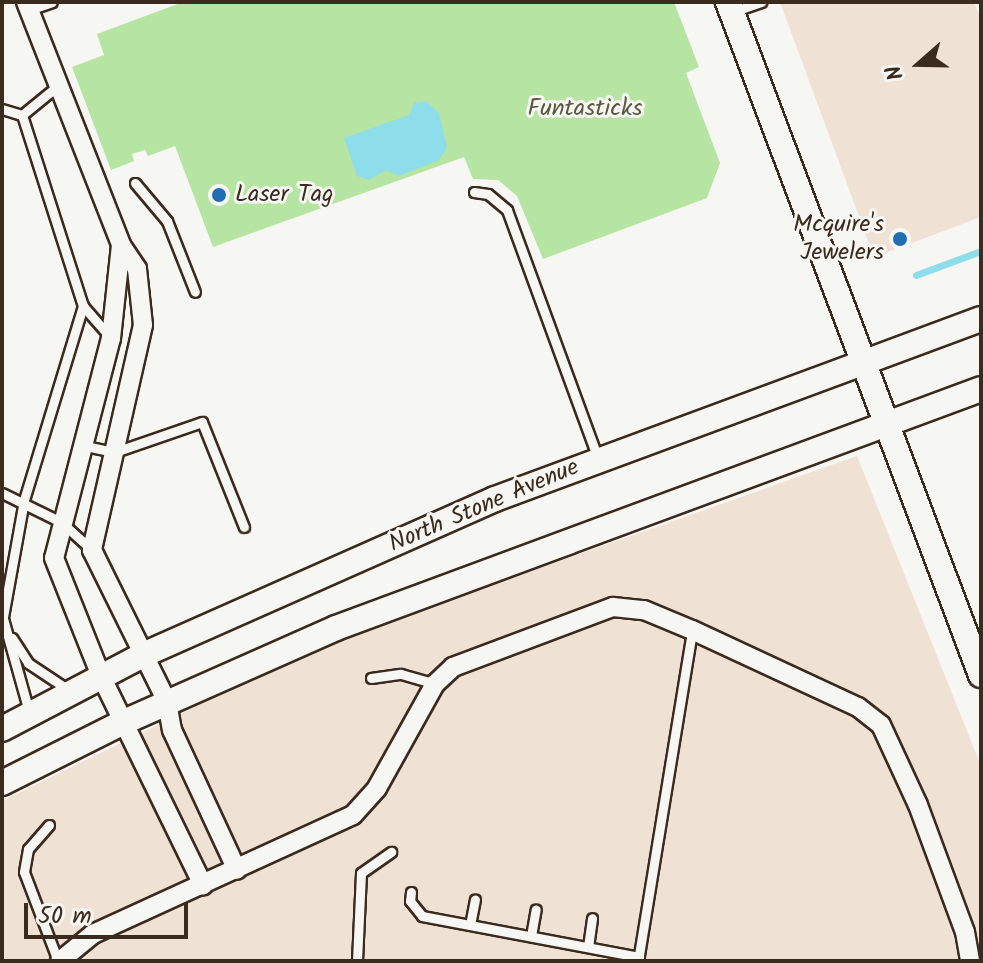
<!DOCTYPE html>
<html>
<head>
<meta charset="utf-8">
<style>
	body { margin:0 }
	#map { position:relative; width:983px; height:963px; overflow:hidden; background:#f6f6f2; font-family:Kalam,sans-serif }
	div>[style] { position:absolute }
	.built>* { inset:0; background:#f0e1d5 }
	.green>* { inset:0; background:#b6e4a2 }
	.water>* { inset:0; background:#8eddeb }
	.stream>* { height:7px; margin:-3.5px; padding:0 3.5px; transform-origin:3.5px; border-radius:3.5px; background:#8eddeb }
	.roads { filter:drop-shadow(2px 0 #3b2a1e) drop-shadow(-2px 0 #3b2a1e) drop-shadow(0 2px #3b2a1e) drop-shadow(0 -2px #3b2a1e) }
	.lane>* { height:9px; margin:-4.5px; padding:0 4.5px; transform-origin:4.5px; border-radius:4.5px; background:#f6f6f2 }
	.street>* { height:18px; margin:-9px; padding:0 9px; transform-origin:9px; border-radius:9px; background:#f6f6f2 }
	.secondary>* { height:24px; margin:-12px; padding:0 12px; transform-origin:12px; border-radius:12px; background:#f6f6f2 }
	.dots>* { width:22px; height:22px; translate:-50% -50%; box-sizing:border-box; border:4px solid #f6f6f2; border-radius:50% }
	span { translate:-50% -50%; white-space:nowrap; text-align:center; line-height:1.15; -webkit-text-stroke:6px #f6f6f2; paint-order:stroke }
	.park-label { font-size:24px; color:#5a583f }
	.poi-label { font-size:24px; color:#3b2a1e }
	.left { translate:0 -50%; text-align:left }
	.right { translate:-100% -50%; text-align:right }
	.street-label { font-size:24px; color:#3b2a1e }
	.frame { position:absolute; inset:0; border:4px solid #3b2a1e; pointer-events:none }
	.north { position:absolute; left:879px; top:24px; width:80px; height:80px; -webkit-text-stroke:6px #f6f6f2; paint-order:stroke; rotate:250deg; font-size:22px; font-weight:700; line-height:32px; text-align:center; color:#3b2a1e }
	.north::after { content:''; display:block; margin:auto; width:28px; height:36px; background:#3b2a1e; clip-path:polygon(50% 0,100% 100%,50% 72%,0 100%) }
	.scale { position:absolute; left:24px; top:903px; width:164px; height:36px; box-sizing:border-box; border:4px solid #3b2a1e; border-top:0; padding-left:10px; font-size:24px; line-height:28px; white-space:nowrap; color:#3b2a1e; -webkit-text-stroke:6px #f6f6f2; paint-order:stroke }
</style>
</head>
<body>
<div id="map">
	<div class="built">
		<div style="clip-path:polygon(780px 2px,974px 2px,981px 19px,981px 217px,874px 257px)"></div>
		<div style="clip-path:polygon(857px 456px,981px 766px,981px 961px,4px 961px,2px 801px,252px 679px,388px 622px)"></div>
	</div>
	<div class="green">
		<div style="clip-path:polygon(183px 2px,674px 2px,699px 67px,686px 73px,720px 163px,707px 198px,543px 259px,517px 196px,498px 180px,473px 179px,464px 157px,213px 247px,175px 146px,148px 156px,145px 150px,132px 154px,134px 161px,111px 170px,72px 67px,104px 55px,97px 34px)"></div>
	</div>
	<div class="water">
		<div style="clip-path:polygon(426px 101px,439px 113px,447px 147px,439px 160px,399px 176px,386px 170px,369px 180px,357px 176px,344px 138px,409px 115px,414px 103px)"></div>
	</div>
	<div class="stream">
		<div style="left:916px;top:275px;width:69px;rotate:-20.3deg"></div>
	</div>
	<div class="roads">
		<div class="lane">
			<div style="left:29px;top:10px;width:24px;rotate:-19deg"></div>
			<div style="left:732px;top:12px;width:31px;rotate:-19deg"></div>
			<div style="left:2px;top:109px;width:21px;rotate:17deg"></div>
			<div style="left:22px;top:115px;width:201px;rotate:72.3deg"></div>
			<div style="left:83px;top:306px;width:43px;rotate:48.8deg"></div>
			<div style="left:22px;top:115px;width:49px;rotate:-39.2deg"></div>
			<div style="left:135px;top:183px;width:50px;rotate:49.9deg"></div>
			<div style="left:167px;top:221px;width:76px;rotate:68.5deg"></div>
			<div style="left:474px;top:192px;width:14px;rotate:8deg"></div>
			<div style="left:488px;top:194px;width:25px;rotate:40deg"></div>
			<div style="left:507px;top:210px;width:264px;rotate:69.9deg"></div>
			<div style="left:81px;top:445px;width:35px;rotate:12deg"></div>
			<div style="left:115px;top:452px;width:92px;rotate:-19deg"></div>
			<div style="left:202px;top:422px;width:113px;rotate:68.2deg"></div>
			<div style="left:2px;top:493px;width:66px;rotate:26.2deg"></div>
			<div style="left:61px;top:522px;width:42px;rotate:42.1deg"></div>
			<div style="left:2px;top:615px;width:101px;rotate:74.4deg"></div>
			<div style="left:3px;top:617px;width:119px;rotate:-79.8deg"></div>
			<div style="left:24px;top:500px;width:203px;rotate:-73.1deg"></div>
			<div style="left:12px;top:638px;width:30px;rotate:57deg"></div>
			<div style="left:28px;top:663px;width:47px;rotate:33.7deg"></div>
			<div style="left:371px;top:678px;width:30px;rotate:-8deg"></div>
			<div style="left:401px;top:674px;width:35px;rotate:16deg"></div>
			<div style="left:49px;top:825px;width:32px;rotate:131deg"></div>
			<div style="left:28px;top:849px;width:23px;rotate:100deg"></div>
			<div style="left:24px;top:872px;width:95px;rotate:69.1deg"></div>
			<div style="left:411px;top:892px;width:9px;rotate:96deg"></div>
			<div style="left:410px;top:901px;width:19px;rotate:51deg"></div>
			<div style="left:422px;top:916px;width:221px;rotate:10.7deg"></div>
			<div style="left:470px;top:925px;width:26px;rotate:-79deg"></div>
			<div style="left:531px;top:936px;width:27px;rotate:-80deg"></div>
			<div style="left:588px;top:947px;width:29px;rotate:-82deg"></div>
			<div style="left:357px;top:961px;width:88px;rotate:-87.4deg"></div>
			<div style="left:361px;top:873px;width:37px;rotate:-35deg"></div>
			<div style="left:638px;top:961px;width:335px;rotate:-80.7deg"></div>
		</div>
		<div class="street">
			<div style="left:26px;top:2px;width:261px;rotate:68.6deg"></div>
			<div style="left:121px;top:245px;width:29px;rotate:56deg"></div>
			<div style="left:137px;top:269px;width:56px;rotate:83.9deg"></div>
			<div style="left:143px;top:325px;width:231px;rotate:102.8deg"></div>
			<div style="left:92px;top:550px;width:169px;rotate:63.7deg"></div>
			<div style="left:167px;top:702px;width:28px;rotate:80deg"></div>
			<div style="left:172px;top:730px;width:154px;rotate:65.1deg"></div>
			<div style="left:121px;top:245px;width:94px;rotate:96.1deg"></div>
			<div style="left:111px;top:338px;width:227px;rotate:104.5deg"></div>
			<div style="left:54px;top:558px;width:127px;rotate:68.3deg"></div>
			<div style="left:101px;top:676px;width:233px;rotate:64deg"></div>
			<div style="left:60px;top:961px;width:43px;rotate:-39.3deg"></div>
			<div style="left:93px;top:934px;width:286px;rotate:-24.6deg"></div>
			<div style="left:353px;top:815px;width:36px;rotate:-48deg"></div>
			<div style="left:377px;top:788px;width:119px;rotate:-60.9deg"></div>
			<div style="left:435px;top:684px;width:25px;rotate:-43deg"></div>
			<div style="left:453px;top:667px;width:171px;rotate:-20.6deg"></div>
			<div style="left:613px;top:607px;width:31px;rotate:6deg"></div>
			<div style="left:644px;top:610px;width:52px;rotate:22.6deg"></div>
			<div style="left:692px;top:630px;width:183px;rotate:24.9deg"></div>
			<div style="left:858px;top:707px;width:29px;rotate:38deg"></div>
			<div style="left:881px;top:725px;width:88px;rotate:65.2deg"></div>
			<div style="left:918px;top:805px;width:135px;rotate:69.7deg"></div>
			<div style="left:965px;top:932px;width:29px;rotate:80deg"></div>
		</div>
		<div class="secondary">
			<div style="left:728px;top:2px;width:719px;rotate:69.4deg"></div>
			<div style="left:2px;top:729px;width:159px;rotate:-27.7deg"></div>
			<div style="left:143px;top:655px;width:385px;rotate:-23.9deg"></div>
			<div style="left:495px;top:499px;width:518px;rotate:-20.32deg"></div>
			<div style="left:2px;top:783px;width:136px;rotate:-26.6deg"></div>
			<div style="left:124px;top:722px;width:232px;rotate:-23.9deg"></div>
			<div style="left:336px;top:628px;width:688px;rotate:-20.33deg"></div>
		</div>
	</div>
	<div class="dots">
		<div style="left:219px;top:195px;background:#1f6fb2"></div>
		<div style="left:900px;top:239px;background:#1f6fb2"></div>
	</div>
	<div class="park-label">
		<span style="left:585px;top:109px">Funtasticks</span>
	</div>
	<div class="poi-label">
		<span class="left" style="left:235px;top:195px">Laser Tag</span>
		<span class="right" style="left:884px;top:239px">Mcquire's<br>Jewelers</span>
	</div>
	<div class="street-label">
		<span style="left:484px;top:506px;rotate:-23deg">North Stone Avenue</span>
	</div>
	<div class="frame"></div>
	<div class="north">N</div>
	<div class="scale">50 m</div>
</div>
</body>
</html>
